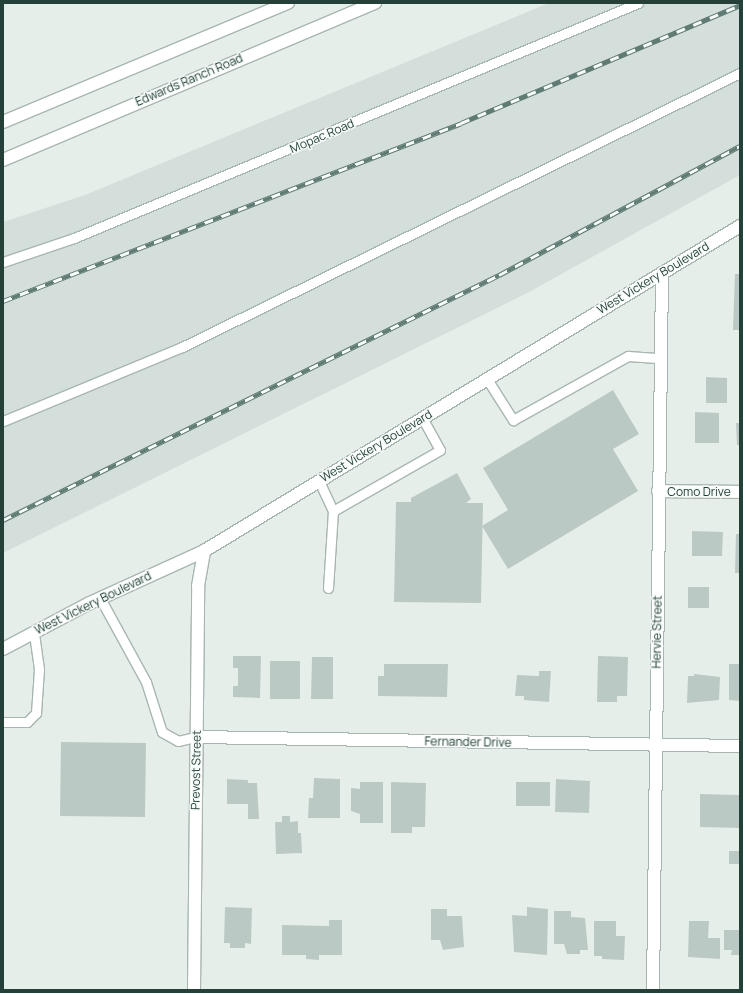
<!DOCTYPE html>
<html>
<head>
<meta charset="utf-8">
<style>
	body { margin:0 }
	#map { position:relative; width:743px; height:993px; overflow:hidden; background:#e6eeea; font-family:Manrope,sans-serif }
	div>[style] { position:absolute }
	.built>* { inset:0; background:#d4deda }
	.building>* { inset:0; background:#bbc9c4 }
	.roads { filter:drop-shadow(1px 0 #a8b6b1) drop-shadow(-1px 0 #a8b6b1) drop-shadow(0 1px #a8b6b1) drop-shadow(0 -1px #a8b6b1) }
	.service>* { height:9px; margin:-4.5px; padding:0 4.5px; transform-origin:4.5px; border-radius:4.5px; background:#fff }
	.minor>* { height:12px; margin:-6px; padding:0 6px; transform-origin:6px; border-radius:6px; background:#fff }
	.tertiary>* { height:12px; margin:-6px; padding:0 6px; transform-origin:6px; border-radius:6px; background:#fff }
	.secondary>* { height:12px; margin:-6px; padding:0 6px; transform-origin:6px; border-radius:6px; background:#fff }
	.rail>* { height:4.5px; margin-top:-2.25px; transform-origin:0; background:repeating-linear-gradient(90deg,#f6faf8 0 9px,#5f7b74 0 18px); box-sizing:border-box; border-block:1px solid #5f7b74 }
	span { translate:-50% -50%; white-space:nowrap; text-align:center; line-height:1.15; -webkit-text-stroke:3px #f6faf8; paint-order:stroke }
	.street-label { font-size:12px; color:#244039 }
	.frame { position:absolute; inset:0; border:4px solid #244039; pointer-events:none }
</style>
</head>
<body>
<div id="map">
	<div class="built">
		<div style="clip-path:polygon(549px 3px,740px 3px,740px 175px,529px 292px,3px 553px,3px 222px,85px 195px)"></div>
	</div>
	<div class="building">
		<div style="clip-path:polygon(735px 274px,740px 274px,740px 330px,733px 330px)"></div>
		<div style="clip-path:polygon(706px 377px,727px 378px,727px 403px,706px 403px)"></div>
		<div style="clip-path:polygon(613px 390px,639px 434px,613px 449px,638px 491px,508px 569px,482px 526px,508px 510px,483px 468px)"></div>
		<div style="clip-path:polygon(695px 412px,719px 413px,719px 443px,695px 443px)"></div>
		<div style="clip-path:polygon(736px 423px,740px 423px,740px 445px,737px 445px)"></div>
		<div style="clip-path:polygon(457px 473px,471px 499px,466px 503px,483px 503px,481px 603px,394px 602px,396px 502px,411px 502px,411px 498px)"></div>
		<div style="clip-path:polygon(692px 531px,723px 532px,722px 556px,692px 556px)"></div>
		<div style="clip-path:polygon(736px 534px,740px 534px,740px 573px,735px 573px)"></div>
		<div style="clip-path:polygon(688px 587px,709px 587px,709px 608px,688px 608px)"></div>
		<div style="clip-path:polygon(233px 656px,261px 656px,260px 698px,233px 697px,233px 686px,238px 686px,238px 668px,233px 668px)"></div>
		<div style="clip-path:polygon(598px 656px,628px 657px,627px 696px,617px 696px,617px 702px,597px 702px)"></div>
		<div style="clip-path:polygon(312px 657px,333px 657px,333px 699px,311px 699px)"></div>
		<div style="clip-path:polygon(270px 661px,300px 661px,300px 699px,270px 699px)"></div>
		<div style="clip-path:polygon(384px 664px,448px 664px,447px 697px,378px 696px,378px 676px,384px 676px)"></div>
		<div style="clip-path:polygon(729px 664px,740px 664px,740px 701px,729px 700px)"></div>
		<div style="clip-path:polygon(539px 671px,551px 671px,549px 702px,524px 700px,524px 696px,515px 696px,517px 675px,539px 676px)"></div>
		<div style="clip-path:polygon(694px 674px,720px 677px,719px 700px,687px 703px,688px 676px,694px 676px)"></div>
		<div style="clip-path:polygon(61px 742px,146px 743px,145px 817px,60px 816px)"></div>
		<div style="clip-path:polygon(314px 778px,340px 779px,340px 818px,308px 818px,309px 798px,313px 798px)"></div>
		<div style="clip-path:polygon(227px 779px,248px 780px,248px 783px,257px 783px,259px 819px,248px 819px,248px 804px,227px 804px)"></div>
		<div style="clip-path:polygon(556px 779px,590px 781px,589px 813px,555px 812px)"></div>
		<div style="clip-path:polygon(360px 782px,383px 782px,383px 823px,360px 823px,360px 814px,351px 811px,351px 788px,360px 789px)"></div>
		<div style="clip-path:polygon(391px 782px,426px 783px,425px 827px,412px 827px,412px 833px,391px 833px)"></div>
		<div style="clip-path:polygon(516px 782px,550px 782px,550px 806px,516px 806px)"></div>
		<div style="clip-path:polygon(700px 794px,740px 795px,740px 828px,700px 827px)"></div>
		<div style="clip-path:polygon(282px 816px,290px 816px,290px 822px,298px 821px,298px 833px,301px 833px,302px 853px,276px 854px,275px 822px,282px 822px)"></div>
		<div style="clip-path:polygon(729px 851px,740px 851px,740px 864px,729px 864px)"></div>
		<div style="clip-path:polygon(225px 907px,252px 908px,251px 944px,245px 943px,245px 948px,230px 948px,230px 943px,224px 943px)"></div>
		<div style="clip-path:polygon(527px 907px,548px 909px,547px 955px,514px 952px,512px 915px,527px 916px)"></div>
		<div style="clip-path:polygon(431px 909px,447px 909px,447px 916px,462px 916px,464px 947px,443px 950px,440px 940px,431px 940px)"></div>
		<div style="clip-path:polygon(554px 911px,571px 911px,571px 917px,585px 918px,588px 950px,580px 950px,580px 954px,567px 954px,564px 944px,554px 944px)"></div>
		<div style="clip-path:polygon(329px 920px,342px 920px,342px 955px,319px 955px,319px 960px,306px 959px,306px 955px,282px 955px,282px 925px,329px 926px)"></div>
		<div style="clip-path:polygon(594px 921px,616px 921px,616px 936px,625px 936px,624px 960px,602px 959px,602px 956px,594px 956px)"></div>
		<div style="clip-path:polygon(689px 921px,709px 921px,708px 938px,720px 938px,720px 959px,688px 957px)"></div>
		<div style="clip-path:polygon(724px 930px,740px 930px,740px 955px,731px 955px,732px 950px,724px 950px)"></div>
	</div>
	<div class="roads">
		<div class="service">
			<div style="left:3px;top:262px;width:75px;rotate:-18.7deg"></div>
			<div style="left:74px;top:238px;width:611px;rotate:-22.62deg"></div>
			<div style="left:487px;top:379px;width:49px;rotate:57.6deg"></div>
			<div style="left:513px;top:420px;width:132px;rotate:-29.1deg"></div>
			<div style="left:628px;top:356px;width:32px;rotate:4deg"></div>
			<div style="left:3px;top:421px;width:194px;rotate:-22.5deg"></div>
			<div style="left:182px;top:347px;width:622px;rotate:-26.15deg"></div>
			<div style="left:319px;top:481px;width:33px;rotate:65deg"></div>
			<div style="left:333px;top:511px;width:123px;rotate:-29.7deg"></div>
			<div style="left:440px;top:450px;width:37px;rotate:-119deg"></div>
			<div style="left:328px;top:588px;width:77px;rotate:-86.3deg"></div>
			<div style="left:100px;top:598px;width:96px;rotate:61.3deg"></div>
			<div style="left:146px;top:682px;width:52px;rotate:72.3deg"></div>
			<div style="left:162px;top:732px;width:18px;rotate:29deg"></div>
			<div style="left:178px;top:741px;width:18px;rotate:-13deg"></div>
			<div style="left:3px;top:722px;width:24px"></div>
			<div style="left:27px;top:722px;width:13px;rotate:-45deg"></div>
			<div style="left:36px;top:713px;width:44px;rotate:-86.1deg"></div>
			<div style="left:39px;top:669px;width:37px;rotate:-98deg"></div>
		</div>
		<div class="minor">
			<div style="left:658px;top:491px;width:82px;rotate:0.7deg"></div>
			<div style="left:196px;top:737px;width:544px;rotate:0.95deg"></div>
			<div style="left:194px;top:990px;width:404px;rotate:-89.4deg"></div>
			<div style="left:198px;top:586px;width:36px;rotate:-80deg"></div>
			<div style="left:653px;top:990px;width:717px;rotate:-89.28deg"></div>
		</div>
		<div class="tertiary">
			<div style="left:3px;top:122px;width:309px;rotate:-22.7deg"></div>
			<div style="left:3px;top:160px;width:404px;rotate:-22.9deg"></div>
		</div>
		<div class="secondary">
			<div style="left:3px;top:649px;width:98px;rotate:-27.9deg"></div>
			<div style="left:90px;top:603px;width:125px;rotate:-24.5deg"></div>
			<div style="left:204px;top:551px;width:627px;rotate:-31.23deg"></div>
		</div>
	</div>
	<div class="rail">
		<div style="left:3px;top:301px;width:491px;rotate:-21.2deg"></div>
		<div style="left:461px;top:123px;width:303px;rotate:-22.9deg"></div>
		<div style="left:3px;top:520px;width:553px;rotate:-26.29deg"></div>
		<div style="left:499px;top:275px;width:273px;rotate:-28.2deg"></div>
	</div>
	<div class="street-label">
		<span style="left:189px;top:80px;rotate:-23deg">Edwards Ranch Road</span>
		<span style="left:322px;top:136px;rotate:-23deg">Mopac Road</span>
		<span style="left:653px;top:278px;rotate:-31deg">West Vickery Boulevard</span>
		<span style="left:376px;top:446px;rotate:-31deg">West Vickery Boulevard</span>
		<span style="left:699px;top:492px">Como Drive</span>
		<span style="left:93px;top:603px;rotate:-26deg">West Vickery Boulevard</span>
		<span style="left:657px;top:632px;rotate:-89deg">Hervie Street</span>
		<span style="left:468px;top:742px;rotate:1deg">Fernander Drive</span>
		<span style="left:196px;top:770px;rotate:-89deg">Prevost Street</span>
	</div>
	<div class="frame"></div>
</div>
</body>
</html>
